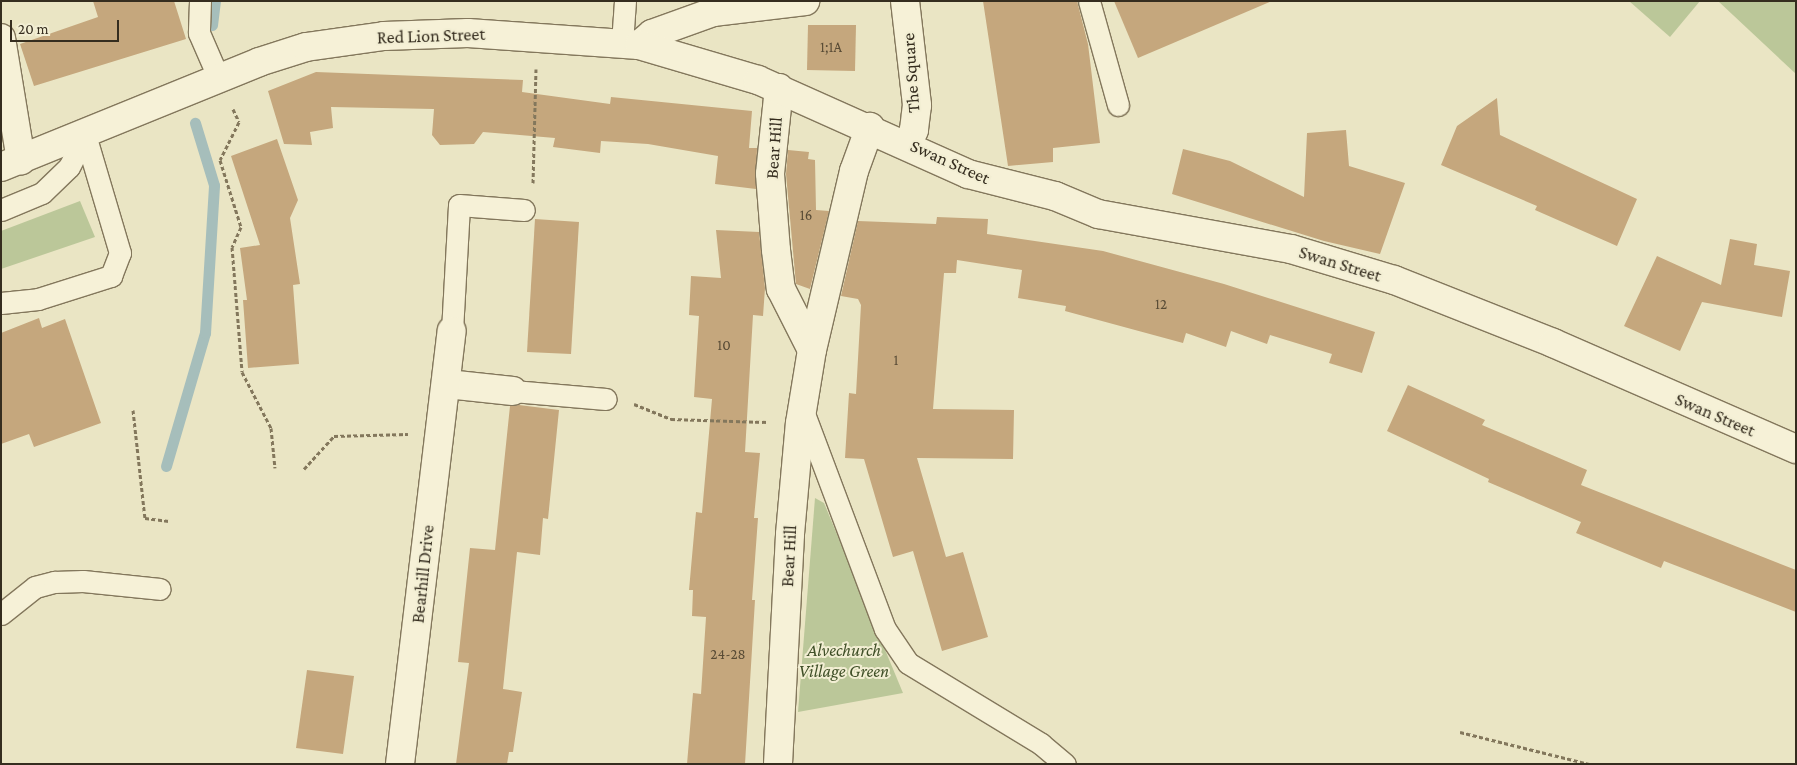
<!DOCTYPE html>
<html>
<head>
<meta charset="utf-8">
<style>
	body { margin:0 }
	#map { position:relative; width:1797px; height:765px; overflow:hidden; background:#eae5c4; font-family:"Crimson Pro",serif }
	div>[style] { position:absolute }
	.green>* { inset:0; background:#bbc799 }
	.stream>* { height:11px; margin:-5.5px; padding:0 5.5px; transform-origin:5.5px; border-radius:5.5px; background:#a6bebb }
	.building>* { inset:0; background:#c5a77d }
	.path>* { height:3px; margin-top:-1.5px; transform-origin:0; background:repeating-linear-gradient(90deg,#83775c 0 4px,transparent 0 6.5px) }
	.roads { filter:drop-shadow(1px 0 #83775c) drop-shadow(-1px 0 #83775c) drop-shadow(0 1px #83775c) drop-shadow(0 -1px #83775c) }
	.lane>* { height:21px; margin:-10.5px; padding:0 10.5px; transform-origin:10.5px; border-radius:10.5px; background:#f6f1d7 }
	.street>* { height:28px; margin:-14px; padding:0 14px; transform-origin:14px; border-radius:14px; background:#f6f1d7 }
	.secondary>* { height:28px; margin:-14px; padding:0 14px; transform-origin:14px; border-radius:14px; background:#f6f1d7 }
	span { translate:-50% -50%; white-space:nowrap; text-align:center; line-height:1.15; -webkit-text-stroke:4px #f2eed3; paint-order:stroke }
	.number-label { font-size:15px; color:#594c36 }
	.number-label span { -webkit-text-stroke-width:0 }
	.street-label { font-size:18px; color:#352d1f }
	.park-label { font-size:18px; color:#3f4f27; font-style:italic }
	.frame { position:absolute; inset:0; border:2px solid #352d1f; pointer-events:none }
	.scale { position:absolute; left:10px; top:20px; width:109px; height:22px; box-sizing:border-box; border:2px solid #352d1f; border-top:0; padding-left:6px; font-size:15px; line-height:18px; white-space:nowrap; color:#352d1f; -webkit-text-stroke:4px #f2eed3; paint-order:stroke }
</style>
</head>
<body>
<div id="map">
	<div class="green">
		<div style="clip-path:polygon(1629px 1px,1700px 1px,1670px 37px)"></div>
		<div style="clip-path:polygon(1718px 1px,1796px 1px,1796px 74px)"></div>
		<div style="clip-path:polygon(80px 201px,95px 237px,1px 269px,1px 231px)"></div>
		<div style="clip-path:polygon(815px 498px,824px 503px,903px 693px,798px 712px)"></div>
	</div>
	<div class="stream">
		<div style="left:212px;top:25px;width:24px;rotate:-83deg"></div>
		<div style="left:166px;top:466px;width:139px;rotate:-73.7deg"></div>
		<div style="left:205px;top:333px;width:148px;rotate:-86.5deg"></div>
		<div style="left:214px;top:185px;width:65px;rotate:-107deg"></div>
	</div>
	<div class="building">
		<div style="clip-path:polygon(93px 1px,174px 1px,186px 39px,34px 86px,20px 44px,98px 17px)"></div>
		<div style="clip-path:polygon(983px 1px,1077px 1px,1088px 44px,1100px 143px,1053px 148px,1053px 162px,1008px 166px)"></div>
		<div style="clip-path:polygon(1114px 1px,1272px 1px,1138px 58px)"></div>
		<div style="clip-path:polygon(808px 25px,856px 25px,855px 71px,807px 70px)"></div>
		<div style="clip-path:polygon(316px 72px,523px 80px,522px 92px,610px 104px,611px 97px,752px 111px,749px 148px,757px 148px,756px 189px,715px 184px,718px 156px,648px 144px,601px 141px,600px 153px,553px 147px,555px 138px,483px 132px,474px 144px,440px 145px,432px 135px,434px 109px,331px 107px,333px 128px,310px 132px,312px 145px,284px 144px,268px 91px)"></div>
		<div style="clip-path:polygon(1497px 98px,1500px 135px,1637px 199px,1617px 246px,1535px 210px,1537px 206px,1441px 165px,1457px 126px)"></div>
		<div style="clip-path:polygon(1346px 130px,1349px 166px,1405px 183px,1380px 254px,1324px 241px,1172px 194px,1183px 149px,1230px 161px,1304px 197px,1307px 133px)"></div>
		<div style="clip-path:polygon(277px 139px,298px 200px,290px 218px,300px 284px,293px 285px,299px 364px,248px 368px,243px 300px,247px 300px,240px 248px,260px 245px,231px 156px)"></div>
		<div style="clip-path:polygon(788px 150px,809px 152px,808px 159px,815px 160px,816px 210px,829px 211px,810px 289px,796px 284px,786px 174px)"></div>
		<div style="clip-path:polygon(937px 217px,988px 219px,987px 234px,1103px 251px,1224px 284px,1375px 332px,1362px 373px,1329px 363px,1332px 354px,1270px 335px,1267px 344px,1231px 331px,1226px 347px,1186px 333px,1183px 343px,1065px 311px,1066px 306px,1018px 298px,1022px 270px,957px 260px,956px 273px,944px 273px,933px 409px,1014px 410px,1013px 459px,917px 458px,946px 557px,963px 552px,988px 637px,942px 651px,913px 551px,893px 557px,864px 459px,845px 458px,849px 393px,856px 394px,861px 305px,858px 299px,841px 296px,858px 221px,936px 224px)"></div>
		<div style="clip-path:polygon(535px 219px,579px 222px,571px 354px,527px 352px)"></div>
		<div style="clip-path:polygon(716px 230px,759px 232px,765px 288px,763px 316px,753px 315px,745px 452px,760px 453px,754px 518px,758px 518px,752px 600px,755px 600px,745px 764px,687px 764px,693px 693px,701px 694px,706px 617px,692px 616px,693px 590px,689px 590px,696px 512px,702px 513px,712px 399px,694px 397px,699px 316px,689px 315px,691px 276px,721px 278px)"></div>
		<div style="clip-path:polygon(1730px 239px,1757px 244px,1754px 265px,1790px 271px,1782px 317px,1702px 302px,1680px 351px,1624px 326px,1657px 256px,1721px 285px)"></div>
		<div style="clip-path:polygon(39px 318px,42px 328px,65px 319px,101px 423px,34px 447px,29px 434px,1px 444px,1px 333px)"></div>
		<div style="clip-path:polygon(1408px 385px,1485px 420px,1482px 425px,1587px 470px,1581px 485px,1796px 570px,1796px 612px,1664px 561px,1661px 568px,1576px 533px,1581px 522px,1488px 482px,1489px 479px,1387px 431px)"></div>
		<div style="clip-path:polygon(519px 405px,559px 410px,548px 519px,543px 518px,540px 555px,517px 552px,503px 689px,522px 692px,513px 752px,509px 752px,507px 764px,456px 764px,469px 663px,458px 662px,470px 548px,495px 550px,510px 406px)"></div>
		<div style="clip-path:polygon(307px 670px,354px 676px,343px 754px,296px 748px)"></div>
	</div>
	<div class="path">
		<div style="left:233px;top:109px;width:14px;rotate:65deg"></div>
		<div style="left:239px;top:122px;width:42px;rotate:116.6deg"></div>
		<div style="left:220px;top:160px;width:70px;rotate:72.6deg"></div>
		<div style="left:241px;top:227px;width:22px;rotate:114deg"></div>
		<div style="left:232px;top:247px;width:125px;rotate:85.4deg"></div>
		<div style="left:242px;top:372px;width:63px;rotate:62.6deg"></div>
		<div style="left:271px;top:428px;width:40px;rotate:84.3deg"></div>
		<div style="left:533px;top:183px;width:114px;rotate:-88.5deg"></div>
		<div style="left:634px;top:404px;width:40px;rotate:22deg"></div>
		<div style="left:671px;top:419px;width:96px;rotate:1.8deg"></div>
		<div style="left:133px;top:410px;width:109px;rotate:83.7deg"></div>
		<div style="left:145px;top:518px;width:24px;rotate:7deg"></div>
		<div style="left:304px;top:469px;width:45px;rotate:-47.7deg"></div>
		<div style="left:334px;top:436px;width:74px;rotate:-1.5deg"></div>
		<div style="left:1460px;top:732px;width:133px;rotate:13.9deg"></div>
	</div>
	<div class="roads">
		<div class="lane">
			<div style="left:200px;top:1px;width:32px;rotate:92deg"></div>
			<div style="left:199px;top:33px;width:50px;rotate:66.5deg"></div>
			<div style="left:1089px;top:1px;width:108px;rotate:74.4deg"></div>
			<div style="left:622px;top:43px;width:42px;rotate:-85.9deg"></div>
			<div style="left:1px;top:210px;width:44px;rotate:-22.5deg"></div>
			<div style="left:42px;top:193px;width:37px;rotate:-44deg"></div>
			<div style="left:69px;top:167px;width:36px;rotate:-63deg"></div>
			<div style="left:1px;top:303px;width:37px;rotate:-6deg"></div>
			<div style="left:38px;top:299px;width:77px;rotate:-17.5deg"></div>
			<div style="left:111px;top:276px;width:25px;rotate:-69deg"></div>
			<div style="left:120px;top:253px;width:123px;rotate:-106.5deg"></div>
			<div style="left:452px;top:331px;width:126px;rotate:-86.8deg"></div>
			<div style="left:459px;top:205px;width:65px;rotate:4.4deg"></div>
			<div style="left:513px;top:391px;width:93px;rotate:4.9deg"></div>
			<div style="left:803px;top:411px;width:233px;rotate:69.4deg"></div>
			<div style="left:885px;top:629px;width:41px;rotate:55.9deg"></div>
			<div style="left:908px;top:663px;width:156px;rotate:31.3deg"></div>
			<div style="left:1041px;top:744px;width:31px;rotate:40deg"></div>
			<div style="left:1px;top:614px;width:43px;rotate:-38.5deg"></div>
			<div style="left:35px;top:587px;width:20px;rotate:-15deg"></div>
			<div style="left:54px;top:582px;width:29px;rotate:-2deg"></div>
			<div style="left:83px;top:581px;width:77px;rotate:5.9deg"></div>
		</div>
		<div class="street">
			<div style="left:1px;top:38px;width:124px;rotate:80.7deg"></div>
			<div style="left:639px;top:45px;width:17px;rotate:-40deg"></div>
			<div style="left:652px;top:34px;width:65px;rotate:-19.8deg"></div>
			<div style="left:713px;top:12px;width:93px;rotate:-6.8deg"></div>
			<div style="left:779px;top:88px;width:86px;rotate:96deg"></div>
			<div style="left:770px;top:174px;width:76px;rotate:85.5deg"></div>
			<div style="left:776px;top:250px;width:39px;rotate:83deg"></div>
			<div style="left:781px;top:289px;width:68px;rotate:63.1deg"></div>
			<div style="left:447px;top:384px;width:66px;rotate:6.1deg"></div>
			<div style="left:400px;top:764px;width:436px;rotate:-83.2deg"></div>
		</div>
		<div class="secondary">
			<div style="left:905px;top:1px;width:105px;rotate:83.4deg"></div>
			<div style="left:917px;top:105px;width:25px;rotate:97deg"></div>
			<div style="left:914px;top:130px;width:15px;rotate:113deg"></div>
			<div style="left:1px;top:167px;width:279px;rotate:-22.1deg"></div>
			<div style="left:259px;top:62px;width:49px;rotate:-17.7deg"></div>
			<div style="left:306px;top:47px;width:79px;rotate:-8deg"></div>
			<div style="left:384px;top:36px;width:84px;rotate:-2deg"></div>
			<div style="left:468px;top:33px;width:171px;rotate:4deg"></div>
			<div style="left:639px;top:45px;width:124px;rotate:16.4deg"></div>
			<div style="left:758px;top:80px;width:230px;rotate:24.1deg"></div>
			<div style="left:968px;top:174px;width:90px;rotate:14.2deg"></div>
			<div style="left:1055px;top:196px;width:47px;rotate:22.7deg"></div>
			<div style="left:1098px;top:214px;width:196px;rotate:10.3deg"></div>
			<div style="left:1291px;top:249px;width:108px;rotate:16.8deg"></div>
			<div style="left:1394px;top:280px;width:171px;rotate:21.6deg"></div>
			<div style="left:1553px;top:343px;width:265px;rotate:23.6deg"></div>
			<div style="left:778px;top:764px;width:230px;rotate:-87deg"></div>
			<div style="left:790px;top:534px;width:111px;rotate:-84.9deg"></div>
			<div style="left:800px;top:423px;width:74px;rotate:-80.7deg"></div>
			<div style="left:812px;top:350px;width:184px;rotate:-76.8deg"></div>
			<div style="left:854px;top:171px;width:47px;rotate:-70deg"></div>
		</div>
	</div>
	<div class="number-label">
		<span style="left:831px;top:48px">1;1A</span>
		<span style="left:806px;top:216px">16</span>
		<span style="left:1161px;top:305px">12</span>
		<span style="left:724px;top:346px">10</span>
		<span style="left:896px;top:361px">1</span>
		<span style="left:728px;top:655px">24-28</span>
	</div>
	<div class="street-label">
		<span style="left:431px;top:36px;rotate:-2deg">Red Lion Street</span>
		<span style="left:911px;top:73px;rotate:-94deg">The Square</span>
		<span style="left:774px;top:148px;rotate:-86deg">Bear Hill</span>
		<span style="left:950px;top:162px;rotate:24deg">Swan Street</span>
		<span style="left:1340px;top:264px;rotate:17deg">Swan Street</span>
		<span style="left:1715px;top:415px;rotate:23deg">Swan Street</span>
		<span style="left:789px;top:556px;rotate:-87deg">Bear Hill</span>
		<span style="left:423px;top:574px;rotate:-84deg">Bearhill Drive</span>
	</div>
	<div class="park-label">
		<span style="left:844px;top:661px">Alvechurch<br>Village Green</span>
	</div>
	<div class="frame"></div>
	<div class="scale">20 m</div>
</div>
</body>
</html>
